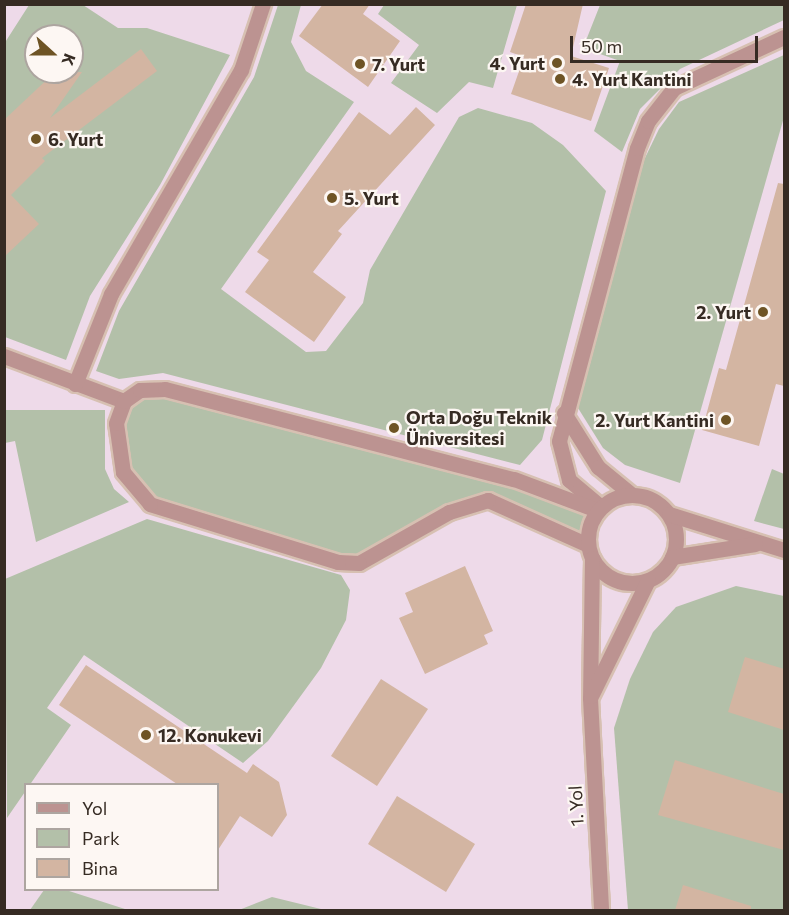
<!DOCTYPE html>
<html>
<head>
<meta charset="utf-8">
<style>
	body { margin:0 }
	#map { position:relative; width:789px; height:915px; overflow:hidden; background:#ffe5d6; font-family:Commissioner,sans-serif }
	div>[style] { position:absolute }
	.education>* { inset:0; background:#eedae9 }
	.green>* { inset:0; background:#b3c0a9 }
	.building>* { inset:0; background:#d3b5a2 }
	.roads { filter:drop-shadow(2px 0 #d7c0b2) drop-shadow(-2px 0 #d7c0b2) drop-shadow(0 2px #d7c0b2) drop-shadow(0 -2px #d7c0b2) }
	.minor>* { height:15px; margin:-7.5px; padding:0 7.5px; transform-origin:7.5px; border-radius:7.5px; background:#bc9391 }
	.tertiary>* { height:15px; margin:-7.5px; padding:0 7.5px; transform-origin:7.5px; border-radius:7.5px; background:#bc9391 }
	.tertiary>.ring { margin:-7.5px; padding:0; box-sizing:content-box; background:none; border:15px solid #bc9391; border-radius:50% }
	.dots>* { width:16px; height:16px; translate:-50% -50%; box-sizing:border-box; border:3px solid #fdf7f3; border-radius:50% }
	span { translate:-50% -50%; white-space:nowrap; text-align:center; line-height:1.15; -webkit-text-stroke:4.5px #fdf7f3; paint-order:stroke }
	.poi-label { font-size:18px; color:#362b23; font-weight:700 }
	.right { translate:-100% -50%; text-align:right }
	.left { translate:0 -50%; text-align:left }
	.street-label { font-size:18px; color:#362b23 }
	.frame { position:absolute; inset:0; border:6px solid #362b23; pointer-events:none }
	.legend { position:absolute; left:24px; top:783px; width:195px; height:108px; box-sizing:border-box; background:#fdf7f3; border:2px solid #ada5a0; margin:0; padding:8px 10px; list-style:none; font-size:18px; color:#362b23 }
	.legend li { display:flex; align-items:center; gap:12px; height:30px }
	.legend b { width:30px; border:2px solid #ada5a0 }
	.north { position:absolute; left:24px; top:24px; width:60px; height:60px; box-sizing:border-box; background:#fdf7f3; border:2px solid #ada5a0; border-radius:50%; rotate:111deg; font-size:16px; font-weight:700; line-height:24px; text-align:center; color:#362b23 }
	.north::after { content:''; display:block; margin:auto; width:21px; height:27px; background:#6e5425; clip-path:polygon(50% 0,100% 100%,50% 72%,0 100%) }
	.scale { position:absolute; left:570px; top:36px; width:188px; height:27px; box-sizing:border-box; border:3px solid #362b23; border-top:0; padding-left:8px; font-size:18px; line-height:21px; white-space:nowrap; color:#362b23; -webkit-text-stroke:4px #fdf7f3; paint-order:stroke }
</style>
</head>
<body>
<div id="map">
	<div class="education">
		<div style="clip-path:polygon(evenodd,5px 5px,784px 5px,784px 910px,5px 910px,5px 5px,36px 36px,72px 36px,72px 72px,36px 72px,36px 36px,5px 5px,26px 784px,218px 784px,218px 890px,26px 890px,26px 784px)"></div>
	</div>
	<div class="green">
		<div style="clip-path:polygon(evenodd,29px 5px,83px 5px,118px 28px,147px 28px,230px 55px,160px 185px,90px 296px,66px 360px,5px 337px,4px 44px,29px 5px,36px 36px,72px 36px,72px 72px,36px 72px,36px 36px)"></div>
		<div style="clip-path:polygon(278px 5px,301px 5px,291px 42px,306px 71px,354px 102px,221px 289px,306px 352px,326px 351px,363px 303px,370px 270px,459px 117px,478px 108px,532px 123px,563px 145px,606px 191px,542px 440px,520px 465px,163px 373px,119px 379px,96px 371px,119px 311px,254px 77px)"></div>
		<div style="clip-path:polygon(384px 5px,517px 5px,493px 88px,469px 82px,437px 113px,391px 83px,419px 45px,378px 14px)"></div>
		<div style="clip-path:polygon(600px 5px,784px 5px,784px 20px,680px 69px,640px 109px,622px 152px,594px 131px,620px 61px,583px 48px)"></div>
		<div style="clip-path:polygon(784px 55px,784px 117px,680px 483px,625px 465px,603px 448px,578px 408px,643px 162px,659px 129px,679px 102px)"></div>
		<div style="clip-path:polygon(140px 390px,251px 409px,597px 510px,588px 545px,488px 500px,359px 563px,150px 504px,117px 449px,124px 401px)"></div>
		<div style="clip-path:polygon(5px 410px,105px 410px,105px 469px,114px 489px,129px 502px,36px 542px,15px 441px,5px 443px)"></div>
		<div style="clip-path:polygon(772px 469px,784px 474px,784px 529px,754px 521px)"></div>
		<div style="clip-path:polygon(147px 519px,341px 575px,350px 590px,346px 620px,321px 668px,268px 741px,243px 763px,84px 655px,47px 708px,71px 725px,7px 818px,5px 579px)"></div>
		<div style="clip-path:polygon(736px 586px,784px 596px,784px 910px,628px 910px,614px 728px,630px 679px,653px 632px,676px 607px)"></div>
		<div style="clip-path:polygon(44px 890px,66px 890px,128px 910px,30px 910px)"></div>
		<div style="clip-path:polygon(272px 897px,325px 910px,239px 910px)"></div>
	</div>
	<div class="building">
		<div style="clip-path:polygon(323px 4px,370px 4px,363px 14px,400px 41px,368px 87px,299px 36px)"></div>
		<div style="clip-path:polygon(526px 4px,583px 4px,571px 56px,609px 68px,591px 121px,511px 94px,524px 57px,510px 52px)"></div>
		<div style="clip-path:polygon(141px 49px,157px 71px,42px 158px,45px 161px,11px 195px,39px 224px,4px 257px,4px 120px,55px 72px,82px 72px,50px 118px)"></div>
		<div style="clip-path:polygon(416px 107px,435px 125px,338px 231px,342px 234px,313px 272px,346px 297px,314px 342px,245px 292px,269px 260px,257px 252px,359px 112px,390px 135px)"></div>
		<div style="clip-path:polygon(778px 183px,784px 184px,784px 386px,776px 384px,759px 446px,702px 430px,719px 368px,726px 370px)"></div>
		<div style="clip-path:polygon(465px 566px,493px 631px,484px 635px,488px 644px,425px 674px,399px 618px,413px 612px,405px 593px)"></div>
		<div style="clip-path:polygon(745px 657px,784px 669px,784px 730px,728px 712px)"></div>
		<div style="clip-path:polygon(86px 665px,247px 773px,253px 764px,279px 782px,287px 815px,272px 837px,240px 816px,218px 850px,218px 784px,177px 784px,59px 705px)"></div>
		<div style="clip-path:polygon(381px 679px,428px 709px,377px 786px,331px 756px)"></div>
		<div style="clip-path:polygon(675px 760px,784px 794px,784px 850px,658px 815px)"></div>
		<div style="clip-path:polygon(397px 796px,475px 844px,446px 892px,368px 844px)"></div>
		<div style="clip-path:polygon(683px 885px,751px 906px,751px 910px,675px 910px)"></div>
	</div>
	<div class="roads">
		<div class="minor">
			<div style="left:4px;top:356px;width:128px;rotate:20.6deg"></div>
			<div style="left:75px;top:384px;width:97px;rotate:-68.2deg"></div>
			<div style="left:111px;top:294px;width:259px;rotate:-59.9deg"></div>
			<div style="left:241px;top:70px;width:70px;rotate:-71.6deg"></div>
			<div style="left:564px;top:413px;width:64px;rotate:57.8deg"></div>
			<div style="left:598px;top:467px;width:43px;rotate:39.3deg"></div>
			<div style="left:601px;top:507px;width:42px;rotate:-139.8deg"></div>
			<div style="left:569px;top:480px;width:40px;rotate:-104.4deg"></div>
			<div style="left:559px;top:441px;width:303px;rotate:-75.1deg"></div>
			<div style="left:637px;top:148px;width:29px;rotate:-68deg"></div>
			<div style="left:648px;top:121px;width:42px;rotate:-51.8deg"></div>
			<div style="left:674px;top:88px;width:121px;rotate:-24.9deg"></div>
			<div style="left:588px;top:545px;width:110px;rotate:-155.8deg"></div>
			<div style="left:488px;top:500px;width:41px;rotate:162.9deg"></div>
			<div style="left:449px;top:512px;width:103px;rotate:150.5deg"></div>
			<div style="left:359px;top:563px;width:21px;rotate:-177deg"></div>
			<div style="left:338px;top:562px;width:197px;rotate:-162.9deg"></div>
			<div style="left:150px;top:504px;width:42px;rotate:-130.2deg"></div>
			<div style="left:123px;top:472px;width:49px;rotate:-98.1deg"></div>
			<div style="left:116px;top:423px;width:23px;rotate:-70deg"></div>
			<div style="left:124px;top:401px;width:19px;rotate:-35deg"></div>
			<div style="left:140px;top:390px;width:25px;rotate:-2deg"></div>
			<div style="left:165px;top:389px;width:360px;rotate:14.5deg"></div>
			<div style="left:514px;top:479px;width:89px;rotate:20.5deg"></div>
		</div>
		<div class="tertiary">
			<div class="ring" style="left:588px;top:495px;width:73px;height:73px"></div>
			<div style="left:669px;top:514px;width:121px;rotate:17.4deg"></div>
			<div style="left:672px;top:557px;width:84px;rotate:-8.9deg"></div>
			<div style="left:592px;top:558px;width:140px;rotate:90.8deg"></div>
			<div style="left:590px;top:698px;width:212px;rotate:87deg"></div>
			<div style="left:591px;top:696px;width:129px;rotate:-63.8deg"></div>
		</div>
	</div>
	<div class="dots">
		<div style="left:557px;top:63px;background:#6e5425"></div>
		<div style="left:360px;top:64px;background:#6e5425"></div>
		<div style="left:560px;top:79px;background:#6e5425"></div>
		<div style="left:36px;top:139px;background:#6e5425"></div>
		<div style="left:332px;top:198px;background:#6e5425"></div>
		<div style="left:763px;top:312px;background:#6e5425"></div>
		<div style="left:726px;top:420px;background:#6e5425"></div>
		<div style="left:394px;top:428px;background:#6e5425"></div>
		<div style="left:146px;top:735px;background:#6e5425"></div>
	</div>
	<div class="poi-label">
		<span class="right" style="left:545px;top:63px">4. Yurt</span>
		<span class="left" style="left:372px;top:64px">7. Yurt</span>
		<span class="left" style="left:572px;top:79px">4. Yurt Kantini</span>
		<span class="left" style="left:48px;top:139px">6. Yurt</span>
		<span class="left" style="left:344px;top:198px">5. Yurt</span>
		<span class="right" style="left:751px;top:312px">2. Yurt</span>
		<span class="left" style="left:406px;top:428px">Orta Doğu Teknik<br>Üniversitesi</span>
		<span class="right" style="left:714px;top:420px">2. Yurt Kantini</span>
		<span class="left" style="left:158px;top:735px">12. Konukevi</span>
	</div>
	<div class="street-label">
		<span style="left:576px;top:806px;rotate:-93deg">1. Yol</span>
	</div>
	<div class="frame"></div>
	<ul class="legend">
	<li><b style="height:8px;background:#bc9391"></b>Yol</li>
	<li><b style="height:16px;background:#b3c0a9"></b>Park</li>
	<li><b style="height:16px;background:#d3b5a2"></b>Bina</li>
	</ul>
	<div class="north">K</div>
	<div class="scale">50 m</div>
</div>
</body>
</html>
